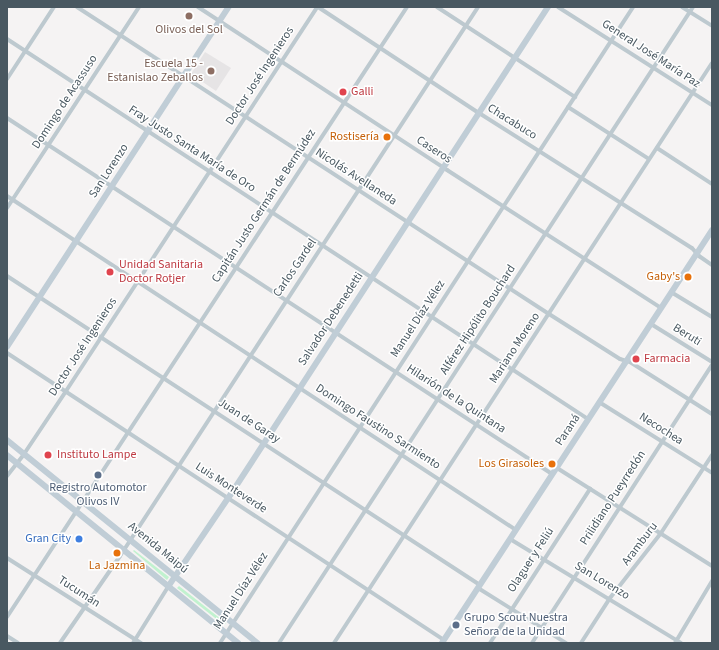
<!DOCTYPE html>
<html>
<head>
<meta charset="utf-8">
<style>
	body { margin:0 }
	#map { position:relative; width:719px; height:650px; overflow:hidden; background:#f5f3f3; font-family:"Source Sans 3",sans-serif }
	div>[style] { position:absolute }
	.education>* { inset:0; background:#e6e4e5 }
	.green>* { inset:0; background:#c1f2cf }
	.street>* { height:4px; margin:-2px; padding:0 2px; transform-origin:2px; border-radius:2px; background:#bdc9cf }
	.secondary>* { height:5.5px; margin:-2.75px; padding:0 2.75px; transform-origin:2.75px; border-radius:2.75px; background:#c0cdd6 }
	.dots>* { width:11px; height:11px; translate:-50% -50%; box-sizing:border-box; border:2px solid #fff; border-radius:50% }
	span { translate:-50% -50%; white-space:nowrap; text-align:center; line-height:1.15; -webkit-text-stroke:3px #fff; paint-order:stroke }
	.education-label { font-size:12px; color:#785e54 }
	.right { translate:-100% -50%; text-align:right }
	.street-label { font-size:12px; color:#495861 }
	.health-label { font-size:12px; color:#be3a42 }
	.left { translate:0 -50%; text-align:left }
	.food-label { font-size:12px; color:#c56008 }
	.service-label { font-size:12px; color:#4e5e75 }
	.shop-label { font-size:12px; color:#366cbe }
	.frame { position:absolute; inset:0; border:8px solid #495861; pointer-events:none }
</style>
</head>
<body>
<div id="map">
	<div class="education">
		<div style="clip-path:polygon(205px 52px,231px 68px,216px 91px,191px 74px)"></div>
	</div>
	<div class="green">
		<div style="clip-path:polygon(134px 550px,169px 577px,167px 580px,133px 551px)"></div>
		<div style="clip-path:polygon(179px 586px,226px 623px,224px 625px,177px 588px)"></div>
	</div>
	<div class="street">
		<div style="left:77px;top:7px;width:563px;rotate:33.04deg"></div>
		<div style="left:549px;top:314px;width:84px;rotate:32.4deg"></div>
		<div style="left:620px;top:359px;width:10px;rotate:17deg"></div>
		<div style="left:630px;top:362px;width:97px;rotate:32.4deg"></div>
		<div style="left:198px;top:7px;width:298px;rotate:33.2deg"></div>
		<div style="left:447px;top:170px;width:255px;rotate:32.8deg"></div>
		<div style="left:318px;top:7px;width:193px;rotate:33.4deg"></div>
		<div style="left:479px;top:113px;width:252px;rotate:32.4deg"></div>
		<div style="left:692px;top:248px;width:11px;rotate:49deg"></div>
		<div style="left:699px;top:256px;width:16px;rotate:35deg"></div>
		<div style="left:437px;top:7px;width:165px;rotate:33.1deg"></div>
		<div style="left:558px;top:7px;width:183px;rotate:32.5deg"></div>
		<div style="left:682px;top:7px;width:36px;rotate:32deg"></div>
		<div style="left:7px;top:39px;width:694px;rotate:33.19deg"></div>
		<div style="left:7px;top:79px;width:86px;rotate:-56.9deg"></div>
		<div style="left:568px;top:107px;width:96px;rotate:32.7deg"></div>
		<div style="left:7px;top:118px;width:651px;rotate:33.15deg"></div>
		<div style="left:657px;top:148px;width:66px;rotate:33.2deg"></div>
		<div style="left:7px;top:196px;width:609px;rotate:33.27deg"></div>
		<div style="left:7px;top:208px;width:240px;rotate:-56.7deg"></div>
		<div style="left:7px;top:276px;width:565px;rotate:33.16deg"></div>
		<div style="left:671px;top:292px;width:48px;rotate:31.4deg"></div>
		<div style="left:651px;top:324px;width:72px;rotate:31.9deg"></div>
		<div style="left:7px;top:353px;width:523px;rotate:33.29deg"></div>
		<div style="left:599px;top:402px;width:133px;rotate:32.1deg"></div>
		<div style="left:557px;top:468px;width:183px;rotate:32.3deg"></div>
		<div style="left:7px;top:476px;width:28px;rotate:-52deg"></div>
		<div style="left:24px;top:454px;width:76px;rotate:-56.3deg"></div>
		<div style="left:66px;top:391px;width:459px;rotate:-56.8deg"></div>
		<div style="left:510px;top:539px;width:200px;rotate:31.3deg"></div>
		<div style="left:7px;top:558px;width:159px;rotate:32.4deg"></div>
		<div style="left:478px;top:588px;width:104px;rotate:32deg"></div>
		<div style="left:7px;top:617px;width:729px;rotate:-56.75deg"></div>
		<div style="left:7px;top:636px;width:13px;rotate:32deg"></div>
		<div style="left:60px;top:643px;width:106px;rotate:-55.4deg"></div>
		<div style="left:120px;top:556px;width:655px;rotate:-56.89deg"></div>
		<div style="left:133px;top:643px;width:66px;rotate:-58deg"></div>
		<div style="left:220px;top:643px;width:758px;rotate:-57deg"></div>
		<div style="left:279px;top:643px;width:759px;rotate:-56.94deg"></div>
		<div style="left:334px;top:643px;width:692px;rotate:-56.91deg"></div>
		<div style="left:490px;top:643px;width:184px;rotate:-57deg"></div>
		<div style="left:532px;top:643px;width:331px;rotate:-57.1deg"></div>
		<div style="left:581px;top:643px;width:54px;rotate:-57.2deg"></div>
		<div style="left:610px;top:598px;width:83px;rotate:-51.9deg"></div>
		<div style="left:661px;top:533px;width:93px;rotate:-56.8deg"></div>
		<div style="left:675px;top:643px;width:72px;rotate:-59.2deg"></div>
	</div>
	<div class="secondary">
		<div style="left:7px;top:347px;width:406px;rotate:-56.9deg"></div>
		<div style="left:7px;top:440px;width:323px;rotate:39deg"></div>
		<div style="left:7px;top:455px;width:298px;rotate:39.1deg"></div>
		<div style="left:168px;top:587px;width:112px;rotate:-55.9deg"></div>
		<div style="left:231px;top:494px;width:581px;rotate:-56.94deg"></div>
		<div style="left:442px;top:643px;width:493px;rotate:-56.8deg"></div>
	</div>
	<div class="dots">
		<div style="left:189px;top:16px;background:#8d6e63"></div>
		<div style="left:211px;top:71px;background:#8d6e63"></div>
		<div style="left:343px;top:92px;background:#e0444e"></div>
		<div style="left:387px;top:137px;background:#e8710a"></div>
		<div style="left:110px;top:272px;background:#e0444e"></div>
		<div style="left:688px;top:277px;background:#e8710a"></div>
		<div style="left:636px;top:359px;background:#e0444e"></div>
		<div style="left:48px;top:455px;background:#e0444e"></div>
		<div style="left:552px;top:464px;background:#e8710a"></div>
		<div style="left:98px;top:475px;background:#5c6f8a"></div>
		<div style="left:79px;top:539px;background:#3f7fe0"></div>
		<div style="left:117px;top:553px;background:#e8710a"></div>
		<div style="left:456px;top:625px;background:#5c6f8a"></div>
	</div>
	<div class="education-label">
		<span style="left:189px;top:30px">Olivos del Sol</span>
		<span class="right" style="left:203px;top:71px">Escuela 15 -<br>Estanislao Zeballos</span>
	</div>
	<div class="street-label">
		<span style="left:651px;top:54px;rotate:33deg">General José María Paz</span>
		<span style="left:260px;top:76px;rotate:-57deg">Doctor José Ingenieros</span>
		<span style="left:65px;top:102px;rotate:-57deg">Domingo de Acassuso</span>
		<span style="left:512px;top:122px;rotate:32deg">Chacabuco</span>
		<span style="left:192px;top:149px;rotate:33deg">Fray Justo Santa María de Oro</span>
		<span style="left:434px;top:150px;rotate:33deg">Caseros</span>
		<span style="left:109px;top:171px;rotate:-57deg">San Lorenzo</span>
		<span style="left:356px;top:177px;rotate:33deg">Nicolás Avellaneda</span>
		<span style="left:264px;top:206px;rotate:-57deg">Capitán Justo Germán de Bermúdez</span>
		<span style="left:295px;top:268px;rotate:-56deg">Carlos Gardel</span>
		<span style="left:331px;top:319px;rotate:-57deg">Salvador Debenedetti</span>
		<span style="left:418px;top:319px;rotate:-57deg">Manuel Díaz Vélez</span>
		<span style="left:478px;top:320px;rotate:-57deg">Alférez Hipólito Bouchard</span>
		<span style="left:687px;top:335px;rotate:32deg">Beruti</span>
		<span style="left:83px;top:347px;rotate:-57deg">Doctor José Ingenieros</span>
		<span style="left:515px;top:348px;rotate:-57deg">Mariano Moreno</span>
		<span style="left:456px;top:399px;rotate:33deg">Hilarión de la Quintana</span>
		<span style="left:249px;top:421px;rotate:33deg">Juan de Garay</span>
		<span style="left:378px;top:427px;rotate:33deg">Domingo Faustino Sarmiento</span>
		<span style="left:661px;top:429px;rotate:32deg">Necochea</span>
		<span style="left:568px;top:430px;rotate:-57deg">Paraná</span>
		<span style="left:231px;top:488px;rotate:33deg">Luis Monteverde</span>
		<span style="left:613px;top:498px;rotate:-57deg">Prilidiano Pueyrredón</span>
		<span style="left:640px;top:544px;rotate:-53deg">Aramburu</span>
		<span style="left:158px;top:548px;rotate:39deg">Avenida Maipú</span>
		<span style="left:531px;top:560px;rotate:-57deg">Olaguer y Feliú</span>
		<span style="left:602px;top:581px;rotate:31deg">San Lorenzo</span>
		<span style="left:241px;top:591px;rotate:-57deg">Manuel Díaz Vélez</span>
		<span style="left:79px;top:592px;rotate:33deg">Tucumán</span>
	</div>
	<div class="health-label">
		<span class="left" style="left:351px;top:92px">Galli</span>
		<span class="left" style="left:119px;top:272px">Unidad Sanitaria<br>Doctor Rotjer</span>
		<span class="left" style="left:644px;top:359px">Farmacia</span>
		<span class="left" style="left:57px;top:455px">Instituto Lampe</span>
	</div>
	<div class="food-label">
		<span class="right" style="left:379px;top:137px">Rostisería</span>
		<span class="right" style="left:680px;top:277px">Gaby's</span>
		<span class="right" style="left:544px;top:464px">Los Girasoles</span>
		<span style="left:117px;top:566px">La Jazmina</span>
	</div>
	<div class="service-label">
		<span style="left:98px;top:495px">Registro Automotor<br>Olivos IV</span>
		<span class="left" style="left:464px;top:625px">Grupo Scout Nuestra<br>Señora de la Unidad</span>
	</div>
	<div class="shop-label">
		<span class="right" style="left:71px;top:539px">Gran City</span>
	</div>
	<div class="frame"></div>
</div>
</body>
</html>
